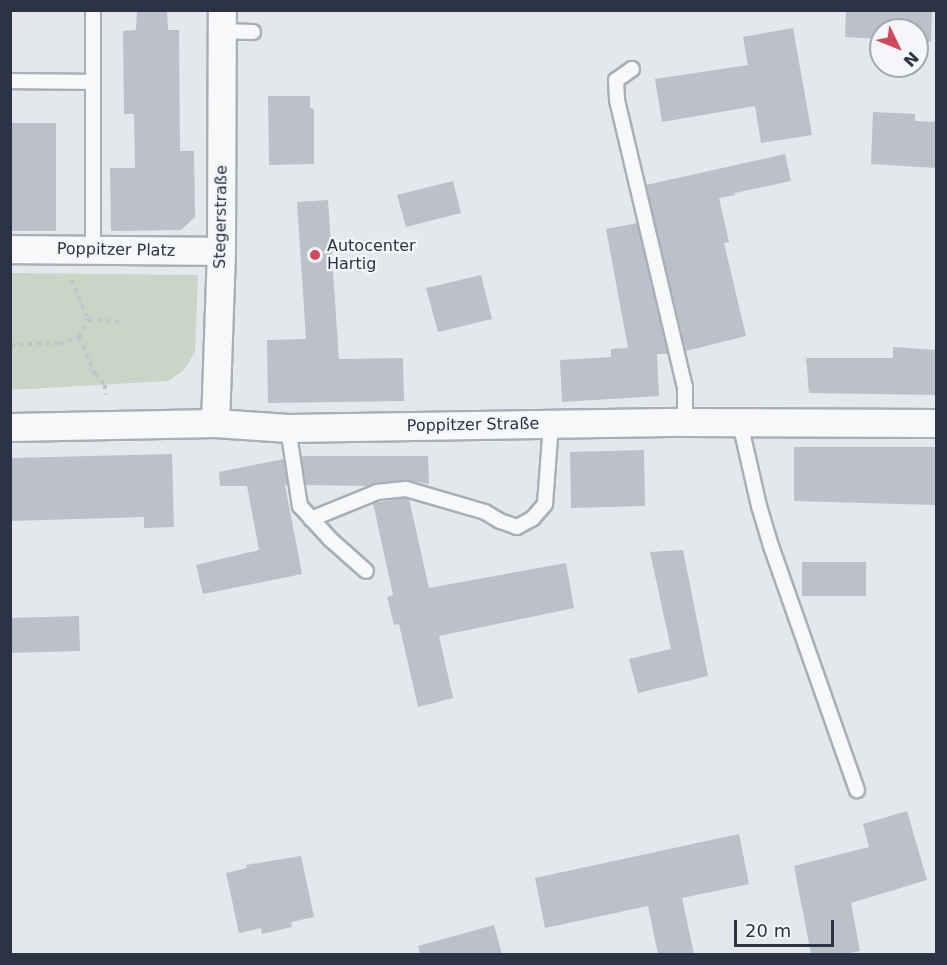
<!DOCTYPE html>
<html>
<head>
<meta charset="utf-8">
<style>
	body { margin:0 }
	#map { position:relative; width:947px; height:965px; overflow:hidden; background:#e4e7ec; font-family:"DejaVu Sans",sans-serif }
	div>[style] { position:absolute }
	.green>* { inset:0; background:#c9d6c5 }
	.building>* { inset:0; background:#bbc0ca }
	.path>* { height:4px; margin-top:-2px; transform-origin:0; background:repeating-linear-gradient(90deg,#c2c5cb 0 4.5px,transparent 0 9px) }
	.roads { filter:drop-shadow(2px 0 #a9aeb7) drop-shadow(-2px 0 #a9aeb7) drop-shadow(0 2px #a9aeb7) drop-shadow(0 -2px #a9aeb7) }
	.lane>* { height:14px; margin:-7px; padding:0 7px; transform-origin:7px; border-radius:7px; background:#f7f8fa }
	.street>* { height:27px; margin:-13.5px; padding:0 13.5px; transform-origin:13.5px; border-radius:13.5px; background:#f7f8fa }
	.dots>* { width:16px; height:16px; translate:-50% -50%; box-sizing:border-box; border:3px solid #f4f6f9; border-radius:50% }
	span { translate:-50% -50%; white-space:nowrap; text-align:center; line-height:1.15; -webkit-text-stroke:4.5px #f4f6f9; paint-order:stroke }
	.street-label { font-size:16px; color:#2b3445 }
	.poi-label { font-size:16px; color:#2b3445 }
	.left { translate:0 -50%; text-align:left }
	.frame { position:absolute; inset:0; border:12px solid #2b3445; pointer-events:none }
	.north { position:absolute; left:869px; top:18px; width:60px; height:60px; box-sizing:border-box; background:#f4f6f9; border:2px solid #a4a8b1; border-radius:50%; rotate:133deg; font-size:16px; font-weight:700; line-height:24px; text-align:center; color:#2b3445 }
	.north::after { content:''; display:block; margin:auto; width:21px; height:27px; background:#d1495b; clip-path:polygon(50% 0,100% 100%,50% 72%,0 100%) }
	.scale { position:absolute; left:734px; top:920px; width:100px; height:27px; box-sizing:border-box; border:3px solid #2b3445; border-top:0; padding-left:8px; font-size:18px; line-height:21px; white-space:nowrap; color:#2b3445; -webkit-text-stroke:4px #f4f6f9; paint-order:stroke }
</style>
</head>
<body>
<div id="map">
	<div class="green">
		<div style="clip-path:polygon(11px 273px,198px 275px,195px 352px,184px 370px,168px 381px,11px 390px)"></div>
	</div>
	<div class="building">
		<div style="clip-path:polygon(137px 10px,167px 10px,168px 30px,179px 30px,180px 151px,194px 151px,195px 217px,181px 230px,111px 231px,110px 168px,135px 168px,134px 114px,124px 114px,123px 31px,136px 30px)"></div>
		<div style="clip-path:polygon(846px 10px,932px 10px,931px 42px,917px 41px,917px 30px,881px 30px,881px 39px,845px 37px)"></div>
		<div style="clip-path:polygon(793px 28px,812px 135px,761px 143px,755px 106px,662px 122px,655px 79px,748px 65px,743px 37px)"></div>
		<div style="clip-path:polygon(268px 96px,310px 96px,310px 108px,314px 109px,314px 164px,269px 165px)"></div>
		<div style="clip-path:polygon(873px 112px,915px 114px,915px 121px,936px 122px,936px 168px,871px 164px)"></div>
		<div style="clip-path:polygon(10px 123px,56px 123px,56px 231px,10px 231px)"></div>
		<div style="clip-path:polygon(785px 154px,791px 181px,735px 193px,734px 189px,735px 195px,719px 198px,729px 242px,724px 243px,746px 336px,686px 351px,646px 185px)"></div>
		<div style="clip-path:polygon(453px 181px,461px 213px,406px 227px,397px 195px)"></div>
		<div style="clip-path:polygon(328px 200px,339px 359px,403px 358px,404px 401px,268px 403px,267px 340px,306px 339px,297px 202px)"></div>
		<div style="clip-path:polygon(637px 223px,668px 354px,657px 354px,659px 396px,562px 402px,560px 360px,611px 357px,611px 349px,628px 348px,606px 229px)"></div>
		<div style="clip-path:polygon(481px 275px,492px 319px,438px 332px,426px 288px)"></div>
		<div style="clip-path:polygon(893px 347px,936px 350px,936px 395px,809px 393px,806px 358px,893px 358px)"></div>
		<div style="clip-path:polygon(794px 447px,936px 447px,936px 505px,794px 501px)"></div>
		<div style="clip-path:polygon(644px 450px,645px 506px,571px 508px,570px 452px)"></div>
		<div style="clip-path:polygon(172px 454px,174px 527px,144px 528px,144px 517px,10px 521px,10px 458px)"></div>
		<div style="clip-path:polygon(301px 456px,428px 456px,429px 484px,405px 480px,369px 486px,306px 485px)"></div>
		<div style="clip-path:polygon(284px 459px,288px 485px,285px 485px,302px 574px,203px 594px,196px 565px,259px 550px,247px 486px,220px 486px,219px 472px)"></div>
		<div style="clip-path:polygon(405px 498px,409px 499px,429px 588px,566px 563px,574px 608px,439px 636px,453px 698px,418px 707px,399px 624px,394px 625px,387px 597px,393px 595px,373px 503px)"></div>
		<div style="clip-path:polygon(683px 550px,708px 676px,638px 693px,629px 659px,671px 649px,650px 552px)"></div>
		<div style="clip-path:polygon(802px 562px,866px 562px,866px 596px,802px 596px)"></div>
		<div style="clip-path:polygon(79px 616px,80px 651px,10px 653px,10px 618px)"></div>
		<div style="clip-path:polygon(907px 811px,927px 880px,851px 903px,860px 951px,844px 954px,811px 954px,794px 866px,869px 847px,863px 824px)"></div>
		<div style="clip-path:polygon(739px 834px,749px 884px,682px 898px,694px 954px,658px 954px,648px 906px,545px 928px,535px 878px)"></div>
		<div style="clip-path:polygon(301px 856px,314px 917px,291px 922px,292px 927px,262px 934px,261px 928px,239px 933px,226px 873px,247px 868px,246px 865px)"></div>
		<div style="clip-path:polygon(494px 925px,502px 954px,420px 954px,418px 946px)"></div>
	</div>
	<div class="path">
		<div style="left:71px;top:280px;width:43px;rotate:66.4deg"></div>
		<div style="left:88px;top:319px;width:36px;rotate:6deg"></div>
		<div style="left:79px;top:337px;width:40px;rotate:66.6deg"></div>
		<div style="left:95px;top:374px;width:15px;rotate:48deg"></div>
		<div style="left:105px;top:385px;width:10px;rotate:90deg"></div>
		<div style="left:10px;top:345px;width:49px;rotate:-2.3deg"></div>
		<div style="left:59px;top:343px;width:21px;rotate:-17deg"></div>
		<div style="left:79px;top:337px;width:20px;rotate:-63deg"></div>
	</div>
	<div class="roads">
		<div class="lane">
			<div style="left:222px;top:31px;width:31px;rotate:2deg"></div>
			<div style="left:632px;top:69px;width:19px;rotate:145deg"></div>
			<div style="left:616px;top:80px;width:20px;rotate:87deg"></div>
			<div style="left:617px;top:100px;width:295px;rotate:76.7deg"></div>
			<div style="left:685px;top:387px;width:35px;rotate:90deg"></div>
			<div style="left:10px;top:81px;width:83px;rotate:0.7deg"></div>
			<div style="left:93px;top:249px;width:239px;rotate:-90deg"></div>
			<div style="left:740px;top:423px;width:85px;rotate:77.1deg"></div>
			<div style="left:759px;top:506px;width:42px;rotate:73.3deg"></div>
			<div style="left:771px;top:546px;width:259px;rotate:70.6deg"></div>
			<div style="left:288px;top:428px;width:79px;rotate:81.3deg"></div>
			<div style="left:300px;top:506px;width:45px;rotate:47.7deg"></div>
			<div style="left:330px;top:539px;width:48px;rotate:41.6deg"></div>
			<div style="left:311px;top:519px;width:71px;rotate:-22.2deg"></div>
			<div style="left:377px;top:492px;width:29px;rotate:-6deg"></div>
			<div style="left:406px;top:489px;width:82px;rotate:16.2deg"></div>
			<div style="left:485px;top:512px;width:17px;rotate:31deg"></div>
			<div style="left:500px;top:521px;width:18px;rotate:19deg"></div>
			<div style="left:517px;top:527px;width:18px;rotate:-29deg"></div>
			<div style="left:533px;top:518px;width:18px;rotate:-49deg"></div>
			<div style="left:545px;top:504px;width:80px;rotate:-85.7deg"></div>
		</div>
		<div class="street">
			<div style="left:10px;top:249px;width:211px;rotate:0.5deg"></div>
			<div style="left:215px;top:423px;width:172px;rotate:-88deg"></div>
			<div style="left:221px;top:251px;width:241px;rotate:-89.8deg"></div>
			<div style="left:10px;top:427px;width:205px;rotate:-1.1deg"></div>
			<div style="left:215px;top:423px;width:73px;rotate:3.9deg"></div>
			<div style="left:288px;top:428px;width:397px;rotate:-0.9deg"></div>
			<div style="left:685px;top:422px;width:251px;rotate:0.2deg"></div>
		</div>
	</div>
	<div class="dots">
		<div style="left:315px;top:255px;background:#d1495b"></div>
	</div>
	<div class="street-label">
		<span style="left:221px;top:217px;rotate:-89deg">Stegerstraße</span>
		<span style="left:116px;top:250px;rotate:1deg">Poppitzer Platz</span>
		<span style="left:473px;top:425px;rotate:-1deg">Poppitzer Straße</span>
	</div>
	<div class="poi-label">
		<span class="left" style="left:327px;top:255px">Autocenter<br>Hartig</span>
	</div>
	<div class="frame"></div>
	<div class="north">N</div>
	<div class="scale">20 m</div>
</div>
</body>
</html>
